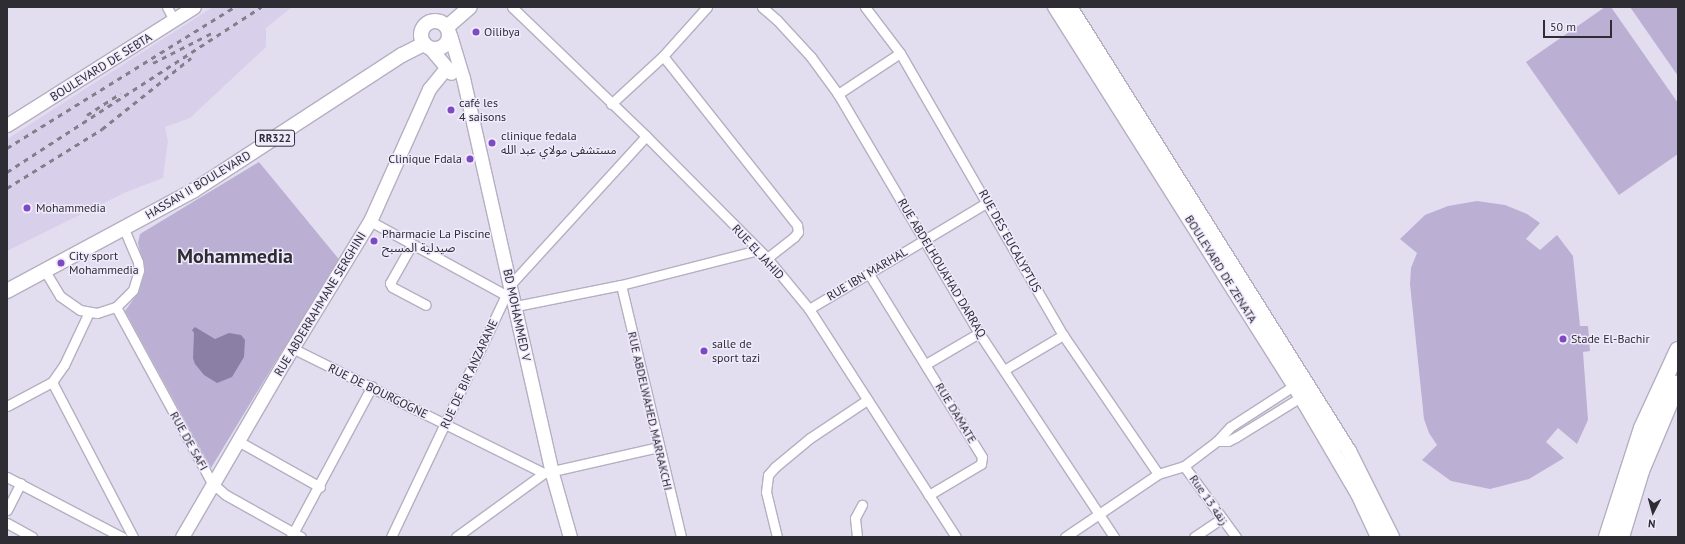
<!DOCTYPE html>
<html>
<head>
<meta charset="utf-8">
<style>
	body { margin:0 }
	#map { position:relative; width:1685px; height:544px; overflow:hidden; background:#e3ddf0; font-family:"PT Sans","Noto Sans Arabic",sans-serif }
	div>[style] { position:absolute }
	.built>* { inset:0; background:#d8d0ea }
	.green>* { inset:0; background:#bbb0d3 }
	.water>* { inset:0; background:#8c7fa6 }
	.roads { filter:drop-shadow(1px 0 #b5afc1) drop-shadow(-1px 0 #b5afc1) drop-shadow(0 1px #b5afc1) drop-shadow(0 -1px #b5afc1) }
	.street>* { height:9px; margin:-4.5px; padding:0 4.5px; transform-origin:4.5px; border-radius:4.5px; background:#fff }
	.secondary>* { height:13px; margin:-6.5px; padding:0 6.5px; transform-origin:6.5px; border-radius:6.5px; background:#fff }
	.primary>* { height:14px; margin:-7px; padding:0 7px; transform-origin:7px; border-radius:7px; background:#fff }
	.primary>.ring { margin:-7px; padding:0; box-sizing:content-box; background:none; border:14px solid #fff; border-radius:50% }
	.highway>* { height:16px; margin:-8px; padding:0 8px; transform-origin:8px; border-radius:8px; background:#fff }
	.rail>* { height:3px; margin-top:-1.5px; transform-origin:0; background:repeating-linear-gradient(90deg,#827e8a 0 5px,transparent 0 10px) }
	.dots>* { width:11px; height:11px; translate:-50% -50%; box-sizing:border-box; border:2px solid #f0eafd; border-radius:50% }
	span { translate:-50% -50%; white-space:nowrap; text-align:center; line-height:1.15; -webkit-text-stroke:3px #f0eafd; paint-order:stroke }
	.shield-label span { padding:1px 3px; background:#f0eafd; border:1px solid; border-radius:3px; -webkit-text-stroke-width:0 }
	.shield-label { font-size:11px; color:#2f2d34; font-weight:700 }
	.poi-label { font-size:12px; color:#2f2d34 }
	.left { translate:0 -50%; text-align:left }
	.right { translate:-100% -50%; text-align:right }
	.street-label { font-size:12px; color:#2f2d34 }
	.town-label { font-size:20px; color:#2f2d34; font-weight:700 }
	.frame { position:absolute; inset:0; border:8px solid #2f2d34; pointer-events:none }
	.north { position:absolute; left:1633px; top:492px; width:40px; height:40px; -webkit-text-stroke:3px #f0eafd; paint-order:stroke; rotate:186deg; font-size:11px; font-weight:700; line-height:16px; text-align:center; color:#2f2d34 }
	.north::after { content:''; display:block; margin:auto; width:14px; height:18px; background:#2f2d34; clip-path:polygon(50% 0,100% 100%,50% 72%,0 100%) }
	.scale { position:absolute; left:1543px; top:20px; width:69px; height:18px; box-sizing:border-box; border:2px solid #2f2d34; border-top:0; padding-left:5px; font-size:12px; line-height:14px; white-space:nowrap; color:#2f2d34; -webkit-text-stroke:3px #f0eafd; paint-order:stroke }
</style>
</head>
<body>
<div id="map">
	<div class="built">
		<div style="clip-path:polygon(213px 7px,292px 7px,266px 28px,266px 47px,190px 118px,165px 127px,168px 141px,163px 178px,124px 193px,7px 251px,7px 139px)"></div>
	</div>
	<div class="green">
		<div style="clip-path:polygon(1605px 7px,1611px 7px,1678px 103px,1678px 154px,1619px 195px,1526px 62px)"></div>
		<div style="clip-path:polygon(1630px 7px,1678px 7px,1678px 76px)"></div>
		<div style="clip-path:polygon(259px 162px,342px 263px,282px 351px,211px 468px,125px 311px,140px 290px,143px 263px,138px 243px,140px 234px)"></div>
		<div style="clip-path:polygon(1477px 201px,1505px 205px,1527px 214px,1540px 223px,1526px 239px,1540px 250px,1557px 235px,1573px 256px,1580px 326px,1588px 326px,1590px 351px,1583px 352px,1588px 420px,1577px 444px,1558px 428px,1546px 442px,1564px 458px,1529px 479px,1490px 489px,1451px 481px,1422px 460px,1437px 445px,1429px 433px,1424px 419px,1410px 284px,1411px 268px,1417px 253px,1400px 239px,1425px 215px,1448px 206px)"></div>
	</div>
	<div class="water">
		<div style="clip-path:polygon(195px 327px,215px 339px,229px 333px,241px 335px,245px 340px,244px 357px,232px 377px,217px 383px,204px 375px,195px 364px,193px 358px,194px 333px,192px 330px)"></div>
	</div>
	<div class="roads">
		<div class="street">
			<div style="left:167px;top:7px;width:15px;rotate:62deg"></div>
			<div style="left:512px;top:7px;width:186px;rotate:43.9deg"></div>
			<div style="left:646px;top:136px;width:172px;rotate:45.2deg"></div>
			<div style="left:767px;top:258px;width:66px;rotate:50.5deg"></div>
			<div style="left:809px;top:309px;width:271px;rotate:57.2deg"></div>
			<div style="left:762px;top:7px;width:20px;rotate:41deg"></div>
			<div style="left:777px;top:20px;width:50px;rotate:47.4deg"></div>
			<div style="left:811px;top:57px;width:46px;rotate:53.9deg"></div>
			<div style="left:838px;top:94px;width:277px;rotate:59.5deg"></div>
			<div style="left:979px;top:333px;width:245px;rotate:56.5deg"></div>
			<div style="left:865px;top:7px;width:58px;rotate:52.7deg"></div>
			<div style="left:900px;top:53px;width:326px;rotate:60deg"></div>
			<div style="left:1063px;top:335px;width:168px;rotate:55.6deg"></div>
			<div style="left:663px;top:56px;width:216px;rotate:51.6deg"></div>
			<div style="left:797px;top:225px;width:7px;rotate:82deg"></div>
			<div style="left:798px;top:232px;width:6px;rotate:129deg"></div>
			<div style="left:794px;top:237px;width:34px;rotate:142deg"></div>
			<div style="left:838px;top:94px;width:74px;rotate:-33.5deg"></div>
			<div style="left:611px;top:104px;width:71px;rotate:-42.7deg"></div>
			<div style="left:663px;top:56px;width:66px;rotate:-48.1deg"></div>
			<div style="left:370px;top:221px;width:155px;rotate:28.6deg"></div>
			<div style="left:412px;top:244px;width:45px;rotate:119.4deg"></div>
			<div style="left:390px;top:283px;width:4px;rotate:63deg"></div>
			<div style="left:392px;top:287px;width:38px;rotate:28deg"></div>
			<div style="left:45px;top:271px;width:29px;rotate:59deg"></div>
			<div style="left:60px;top:296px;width:24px;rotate:35deg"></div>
			<div style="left:80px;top:310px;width:17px;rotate:10deg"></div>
			<div style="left:97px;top:313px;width:20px;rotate:-18deg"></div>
			<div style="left:116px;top:307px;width:24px;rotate:-45deg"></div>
			<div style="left:133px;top:290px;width:21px;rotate:-73deg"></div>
			<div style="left:139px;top:270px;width:8px;rotate:-97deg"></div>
			<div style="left:138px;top:262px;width:36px;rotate:-113deg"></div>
			<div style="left:869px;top:274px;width:215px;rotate:58.3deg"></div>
			<div style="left:982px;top:457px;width:7px;rotate:98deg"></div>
			<div style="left:981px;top:464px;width:61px;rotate:149.2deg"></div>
			<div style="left:621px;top:285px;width:259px;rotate:76.6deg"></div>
			<div style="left:516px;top:306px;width:107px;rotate:-11.3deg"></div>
			<div style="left:621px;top:285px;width:141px;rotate:-14.3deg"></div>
			<div style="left:116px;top:307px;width:200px;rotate:61.4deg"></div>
			<div style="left:212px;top:483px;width:18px;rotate:41deg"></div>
			<div style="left:226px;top:495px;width:86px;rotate:29.2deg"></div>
			<div style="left:809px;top:309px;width:209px;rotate:-30.9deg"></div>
			<div style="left:292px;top:348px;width:281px;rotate:26.4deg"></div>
			<div style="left:544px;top:473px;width:117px;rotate:-12.8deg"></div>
			<div style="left:926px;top:364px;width:61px;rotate:-30.3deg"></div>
			<div style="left:1004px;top:370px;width:69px;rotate:-30.7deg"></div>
			<div style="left:52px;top:382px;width:175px;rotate:62.4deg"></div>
			<div style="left:7px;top:406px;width:51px;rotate:-28.1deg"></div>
			<div style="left:52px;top:382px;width:21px;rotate:-55deg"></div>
			<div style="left:64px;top:365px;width:59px;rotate:-64.7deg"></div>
			<div style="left:238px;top:441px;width:94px;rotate:29.3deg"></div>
			<div style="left:1217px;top:441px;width:11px"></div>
			<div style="left:1228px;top:441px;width:9px;rotate:-27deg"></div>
			<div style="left:1236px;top:437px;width:80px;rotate:-31.7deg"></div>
			<div style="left:1184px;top:466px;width:41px;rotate:-37.1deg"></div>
			<div style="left:1217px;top:441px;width:19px;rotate:-47deg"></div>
			<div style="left:1230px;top:427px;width:81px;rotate:-32.9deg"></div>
			<div style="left:7px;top:477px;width:130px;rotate:27.6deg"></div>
			<div style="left:7px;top:510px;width:30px;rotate:-63deg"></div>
			<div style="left:7px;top:523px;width:29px;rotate:29deg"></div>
			<div style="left:291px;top:537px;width:171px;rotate:-61.8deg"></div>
			<div style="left:391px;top:537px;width:280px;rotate:-64.6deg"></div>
			<div style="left:511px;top:284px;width:200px;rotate:-47.6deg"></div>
			<div style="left:456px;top:537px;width:109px;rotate:-36deg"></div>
			<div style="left:777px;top:537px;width:46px;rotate:-103.7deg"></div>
			<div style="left:766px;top:492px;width:17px;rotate:-83deg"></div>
			<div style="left:768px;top:475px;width:11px;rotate:-49deg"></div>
			<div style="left:775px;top:467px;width:45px;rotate:-39.6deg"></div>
			<div style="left:810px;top:438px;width:69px;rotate:-33.7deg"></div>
			<div style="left:857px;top:537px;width:19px;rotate:-96deg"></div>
			<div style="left:855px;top:518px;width:15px;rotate:-62deg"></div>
			<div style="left:1065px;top:537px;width:112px;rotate:-34.1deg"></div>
			<div style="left:1158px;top:474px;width:27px;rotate:-17deg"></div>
			<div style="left:1184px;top:466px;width:88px;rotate:53.8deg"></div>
			<div style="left:1194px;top:537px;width:32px;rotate:-34deg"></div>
		</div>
		<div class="secondary">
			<div style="left:450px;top:35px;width:45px;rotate:73.2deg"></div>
			<div style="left:463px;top:78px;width:402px;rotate:77.3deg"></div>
			<div style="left:551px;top:470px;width:70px;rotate:74.2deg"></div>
			<div style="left:431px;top:49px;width:31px;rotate:50deg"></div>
			<div style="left:7px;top:125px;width:221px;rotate:-32.3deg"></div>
			<div style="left:182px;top:537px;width:205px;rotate:-59.8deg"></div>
			<div style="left:285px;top:360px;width:163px;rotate:-58.6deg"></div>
			<div style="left:370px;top:221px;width:145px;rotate:-65.9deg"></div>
			<div style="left:429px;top:89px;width:28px;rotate:-51deg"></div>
		</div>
		<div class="primary">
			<div style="left:1055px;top:7px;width:447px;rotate:57.7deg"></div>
			<div style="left:1294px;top:385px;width:126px;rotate:59.6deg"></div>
			<div style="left:1358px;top:494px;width:47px;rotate:65.1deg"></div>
			<div style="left:1070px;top:7px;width:524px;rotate:57.86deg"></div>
			<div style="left:1349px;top:451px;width:96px;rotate:63.4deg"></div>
			<div class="ring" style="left:421px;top:21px;width:14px;height:14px"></div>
			<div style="left:447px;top:27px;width:30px;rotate:-41deg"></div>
			<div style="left:7px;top:291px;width:211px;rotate:-28.3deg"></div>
			<div style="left:193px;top:191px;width:249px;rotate:-33.1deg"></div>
			<div style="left:402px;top:55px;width:25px;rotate:-27deg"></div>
		</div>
		<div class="highway">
			<div style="left:1607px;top:537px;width:114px;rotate:-72.2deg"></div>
			<div style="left:1642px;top:428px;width:86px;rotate:-65.2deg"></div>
			<div style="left:1621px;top:537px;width:69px;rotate:-73.1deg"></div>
			<div style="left:1641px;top:471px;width:95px;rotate:-67.2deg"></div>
		</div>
	</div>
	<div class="rail">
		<div style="left:153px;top:63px;width:66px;rotate:-27deg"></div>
		<div style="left:87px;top:115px;width:40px;rotate:-32.9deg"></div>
		<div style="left:7px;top:148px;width:267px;rotate:-31.8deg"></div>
		<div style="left:7px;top:172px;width:303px;rotate:-33deg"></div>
		<div style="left:7px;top:188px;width:112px;rotate:-31.8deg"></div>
		<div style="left:102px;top:129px;width:114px;rotate:-38.6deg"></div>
	</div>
	<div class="dots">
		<div style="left:476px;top:32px;background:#7e4ac2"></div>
		<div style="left:451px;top:110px;background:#7e4ac2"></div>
		<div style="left:492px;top:143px;background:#7e4ac2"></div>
		<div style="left:470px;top:159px;background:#7e4ac2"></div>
		<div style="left:27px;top:208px;background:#7e4ac2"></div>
		<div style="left:374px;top:241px;background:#7e4ac2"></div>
		<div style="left:61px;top:263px;background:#7e4ac2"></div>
		<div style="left:1563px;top:339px;background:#7e4ac2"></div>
		<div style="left:704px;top:351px;background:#7e4ac2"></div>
	</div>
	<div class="shield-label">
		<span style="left:275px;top:138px">RR322</span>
	</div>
	<div class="poi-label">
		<span class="left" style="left:484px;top:32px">Oilibya</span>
		<span class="left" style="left:459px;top:110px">café les<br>4 saisons</span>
		<span class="left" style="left:501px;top:143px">clinique fedala<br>مستشفى مولاي عبد الله</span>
		<span class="right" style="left:462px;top:159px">Clinique Fdala</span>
		<span class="left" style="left:36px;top:208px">Mohammedia</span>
		<span class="left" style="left:382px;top:241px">Pharmacie La Piscine<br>صيدلية المسبح</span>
		<span class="left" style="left:69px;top:263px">City sport<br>Mohammedia</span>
		<span class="left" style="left:1571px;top:339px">Stade El-Bachir</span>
		<span class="left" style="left:712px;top:351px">salle de<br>sport tazi</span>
	</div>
	<div class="street-label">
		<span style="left:101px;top:67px;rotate:-32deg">BOULEVARD DE SEBTA</span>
		<span style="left:198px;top:185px;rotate:-31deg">HASSAN II BOULEVARD</span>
		<span style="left:1010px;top:241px;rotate:61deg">RUE DES EUCALYPTUS</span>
		<span style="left:758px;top:252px;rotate:47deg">RUE EL JAHID</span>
		<span style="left:942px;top:268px;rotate:59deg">RUE ABDELHOUAHAD DARRAQ</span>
		<span style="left:1221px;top:269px;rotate:58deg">BOULEVARD DE ZENATA</span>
		<span style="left:867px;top:274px;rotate:-31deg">RUE IBN MARHAL</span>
		<span style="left:320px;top:304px;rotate:-59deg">RUE ABDERRAHMANE SERGHINI</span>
		<span style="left:517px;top:315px;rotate:78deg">BD MOHAMMED V</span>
		<span style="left:469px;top:374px;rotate:-65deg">RUE DE BIR ANZARANE</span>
		<span style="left:378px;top:391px;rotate:26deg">RUE DE BOURGOGNE</span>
		<span style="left:650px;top:411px;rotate:77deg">RUE ABDELWAHED MARRAKCHI</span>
		<span style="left:956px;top:413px;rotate:59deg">RUE DAMATE</span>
		<span style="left:189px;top:441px;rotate:61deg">RUE DE SAFI</span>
		<span style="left:1209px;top:500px;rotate:55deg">Rue 13 زنقة</span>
	</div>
	<div class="town-label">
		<span style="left:235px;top:256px">Mohammedia</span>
	</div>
	<div class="frame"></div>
	<div class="north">N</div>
	<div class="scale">50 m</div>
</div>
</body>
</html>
